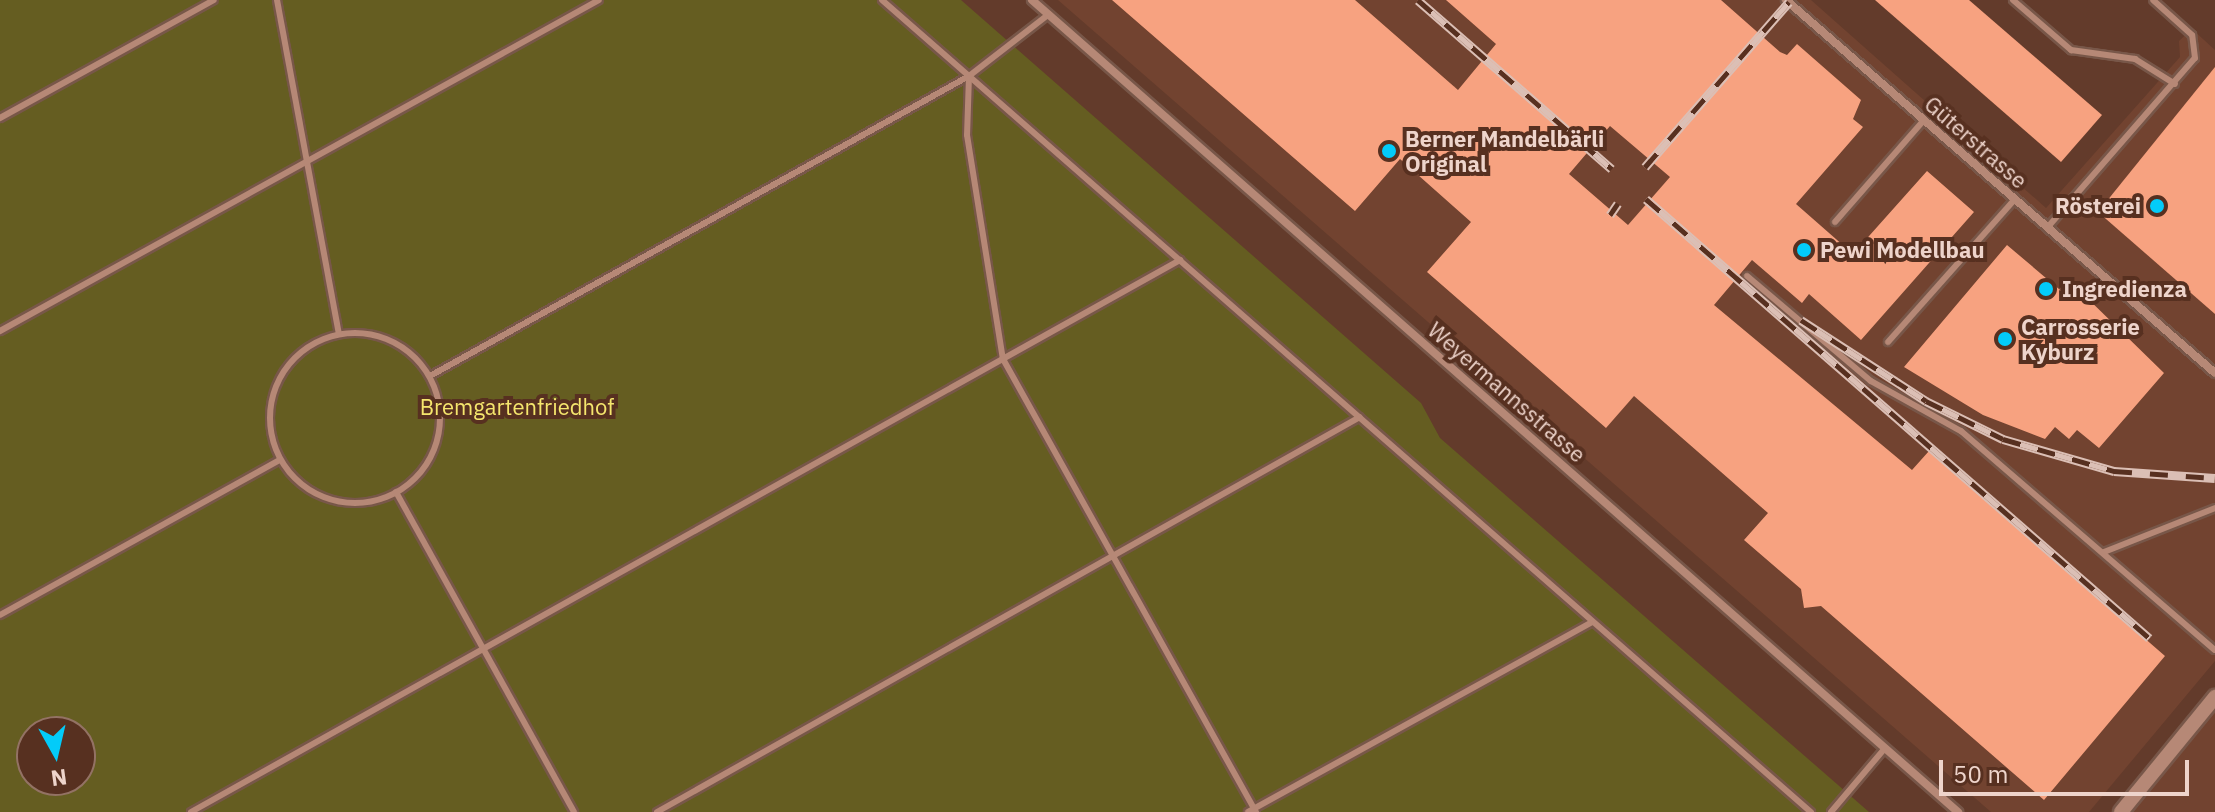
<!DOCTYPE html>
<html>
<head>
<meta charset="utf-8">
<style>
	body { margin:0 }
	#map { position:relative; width:2215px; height:812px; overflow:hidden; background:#633b2b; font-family:"IBM Plex Sans",sans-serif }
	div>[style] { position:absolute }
	.built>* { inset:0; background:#724330 }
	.green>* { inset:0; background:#655d21 }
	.building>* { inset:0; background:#f7a280 }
	.roads { filter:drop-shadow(2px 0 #785749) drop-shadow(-2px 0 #785749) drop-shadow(0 2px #785749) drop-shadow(0 -2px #785749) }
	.service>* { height:6px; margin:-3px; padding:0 3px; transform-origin:3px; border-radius:3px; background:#b68876 }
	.service>.ring { margin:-3px; padding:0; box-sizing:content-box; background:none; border:6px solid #b68876; border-radius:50% }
	.minor>* { height:8px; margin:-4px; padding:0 4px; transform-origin:4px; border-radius:4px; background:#b68876 }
	.tertiary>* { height:14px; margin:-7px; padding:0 7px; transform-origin:7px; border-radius:7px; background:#b68876 }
	.rail>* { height:9px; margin-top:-4.5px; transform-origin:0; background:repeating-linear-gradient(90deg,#573020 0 18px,#dbbfb5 0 36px); box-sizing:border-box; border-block:2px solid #dbbfb5 }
	.dots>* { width:22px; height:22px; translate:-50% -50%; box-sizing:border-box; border:4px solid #573020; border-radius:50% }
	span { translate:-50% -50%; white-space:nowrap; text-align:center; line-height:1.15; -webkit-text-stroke:8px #573020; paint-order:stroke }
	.poi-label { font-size:22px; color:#eed4cb; font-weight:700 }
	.left { translate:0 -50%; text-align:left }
	.right { translate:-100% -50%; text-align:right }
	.street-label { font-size:22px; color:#eed4cb }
	.park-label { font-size:22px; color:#f5e66d }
	.north { position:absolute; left:16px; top:716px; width:80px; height:80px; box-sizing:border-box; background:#573020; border:2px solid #937264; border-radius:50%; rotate:172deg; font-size:22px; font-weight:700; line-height:32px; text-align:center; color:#eed4cb }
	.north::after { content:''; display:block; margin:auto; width:28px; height:36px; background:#03cbf9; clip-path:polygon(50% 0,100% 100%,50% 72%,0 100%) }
	.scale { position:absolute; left:1939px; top:760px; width:250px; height:36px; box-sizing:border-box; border:4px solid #eed4cb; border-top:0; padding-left:10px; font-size:24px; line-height:28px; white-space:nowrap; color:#eed4cb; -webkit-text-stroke:6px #573020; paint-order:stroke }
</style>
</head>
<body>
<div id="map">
	<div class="built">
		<div style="clip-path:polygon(1058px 0,1811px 0,2046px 208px,2180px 57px,2179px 41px,2192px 29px,2215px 50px,2215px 661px,2089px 812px,1991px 812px)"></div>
		<div style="clip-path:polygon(2215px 697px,2215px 812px,2121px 812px)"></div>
	</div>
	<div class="green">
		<div style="clip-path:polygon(evenodd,0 0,961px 0,1421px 403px,1440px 438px,1869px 812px,0 812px,0 0,32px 732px,80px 732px,80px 780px,32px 780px,32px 732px)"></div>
	</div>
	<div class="building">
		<div style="clip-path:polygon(evenodd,1112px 0,1355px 0,1458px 90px,1496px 44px,1446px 0,1721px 0,1780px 52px,1787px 55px,1797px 44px,1861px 100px,1853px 119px,1863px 127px,1796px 204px,1853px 254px,1927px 171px,1974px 212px,1861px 340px,1809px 294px,1802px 303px,1752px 260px,1714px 305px,1912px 470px,1929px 451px,2165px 656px,2044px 800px,1821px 606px,1804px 608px,1801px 589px,1744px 540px,1768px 513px,1634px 396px,1606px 428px,1427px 272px,1471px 222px,1400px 159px,1355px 211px,1112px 0,1610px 126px,1670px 177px,1628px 225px,1569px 174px,1610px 126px)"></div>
		<div style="clip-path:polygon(1875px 0,1969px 0,2102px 115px,2061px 162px)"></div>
		<div style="clip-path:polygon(2215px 67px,2215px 314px,2098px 212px)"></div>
		<div style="clip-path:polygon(2007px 245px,2072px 300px,2080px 291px,2164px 373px,2099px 448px,2077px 430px,2069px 439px,2055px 427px,2045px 439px,1983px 415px,1904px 367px)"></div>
	</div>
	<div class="roads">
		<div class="service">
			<div style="left:277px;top:0;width:339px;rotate:79.5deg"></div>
			<div style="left:882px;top:0;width:1234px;rotate:41.16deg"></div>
			<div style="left:2013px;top:0;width:77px;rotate:40.8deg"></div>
			<div style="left:2071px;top:50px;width:65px;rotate:8deg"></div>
			<div style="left:2135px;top:59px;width:47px;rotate:32deg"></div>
			<div style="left:969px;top:76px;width:59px;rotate:91.9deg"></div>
			<div style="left:967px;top:135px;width:227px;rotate:80.9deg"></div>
			<div style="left:1003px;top:359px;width:519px;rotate:60.82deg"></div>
			<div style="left:0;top:118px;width:244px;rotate:-28.9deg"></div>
			<div style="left:1835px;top:222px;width:135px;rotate:-48.9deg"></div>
			<div style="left:2047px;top:228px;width:225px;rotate:-49deg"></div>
			<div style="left:2195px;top:58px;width:23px;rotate:-97deg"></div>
			<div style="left:2192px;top:35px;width:52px;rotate:-138.1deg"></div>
			<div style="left:1747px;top:276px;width:162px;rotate:40.3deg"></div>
			<div style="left:1871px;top:381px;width:103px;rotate:29.1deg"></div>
			<div style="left:1961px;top:431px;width:335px;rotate:40.8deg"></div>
			<div style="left:0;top:331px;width:684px;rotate:-28.92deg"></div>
			<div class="ring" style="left:270px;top:333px;width:164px;height:164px"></div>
			<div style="left:1888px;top:342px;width:190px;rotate:-48.4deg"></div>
			<div style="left:430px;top:376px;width:617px;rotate:-29.1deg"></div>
			<div style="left:969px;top:76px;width:101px;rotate:-37.8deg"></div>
			<div style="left:396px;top:492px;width:366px;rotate:60.9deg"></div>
			<div style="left:2104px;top:552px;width:119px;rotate:-21.6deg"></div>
			<div style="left:0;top:615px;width:320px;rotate:-29deg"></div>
			<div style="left:191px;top:812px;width:1133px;rotate:-29.17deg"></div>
			<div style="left:657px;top:812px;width:806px;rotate:-29.33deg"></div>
			<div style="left:1248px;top:812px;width:393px;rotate:-28.9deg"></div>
			<div style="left:1831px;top:812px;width:84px;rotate:-49.8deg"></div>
		</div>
		<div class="minor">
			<div style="left:1032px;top:0;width:1232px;rotate:41.25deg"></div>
			<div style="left:1786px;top:0;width:568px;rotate:41.01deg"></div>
		</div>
		<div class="tertiary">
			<div style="left:2121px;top:812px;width:149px;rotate:-50.7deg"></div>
		</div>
	</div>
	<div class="rail">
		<div style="left:1418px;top:0;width:257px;rotate:41.1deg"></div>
		<div style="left:1645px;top:167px;width:219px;rotate:-48.9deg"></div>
		<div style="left:1646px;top:199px;width:668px;rotate:41.11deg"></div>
		<div style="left:1610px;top:215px;width:14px;rotate:-56deg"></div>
		<div style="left:1801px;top:320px;width:149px;rotate:32.9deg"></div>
		<div style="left:1926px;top:401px;width:86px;rotate:26.3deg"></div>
		<div style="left:2003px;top:439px;width:116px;rotate:16.1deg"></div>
		<div style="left:2114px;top:471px;width:101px;rotate:4deg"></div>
	</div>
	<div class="dots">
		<div style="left:1389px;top:151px;background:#03cbf9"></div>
		<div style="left:2157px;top:206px;background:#03cbf9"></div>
		<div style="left:1804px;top:250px;background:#03cbf9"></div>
		<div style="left:2046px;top:289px;background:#03cbf9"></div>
		<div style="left:2005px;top:339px;background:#03cbf9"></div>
	</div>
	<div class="poi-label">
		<span class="left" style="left:1405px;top:151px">Berner Mandelbärli<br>Original</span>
		<span class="right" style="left:2141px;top:206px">Rösterei</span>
		<span class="left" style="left:1820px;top:250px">Pewi Modellbau</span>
		<span class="left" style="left:2062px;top:289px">Ingredienza</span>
		<span class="left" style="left:2021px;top:339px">Carrosserie<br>Kyburz</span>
	</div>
	<div class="street-label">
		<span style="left:1976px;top:142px;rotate:41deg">Güterstrasse</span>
		<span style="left:1507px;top:392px;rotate:41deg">Weyermannsstrasse</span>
	</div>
	<div class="park-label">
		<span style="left:517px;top:407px">Bremgartenfriedhof</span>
	</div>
	<div class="north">N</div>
	<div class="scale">50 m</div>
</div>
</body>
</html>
